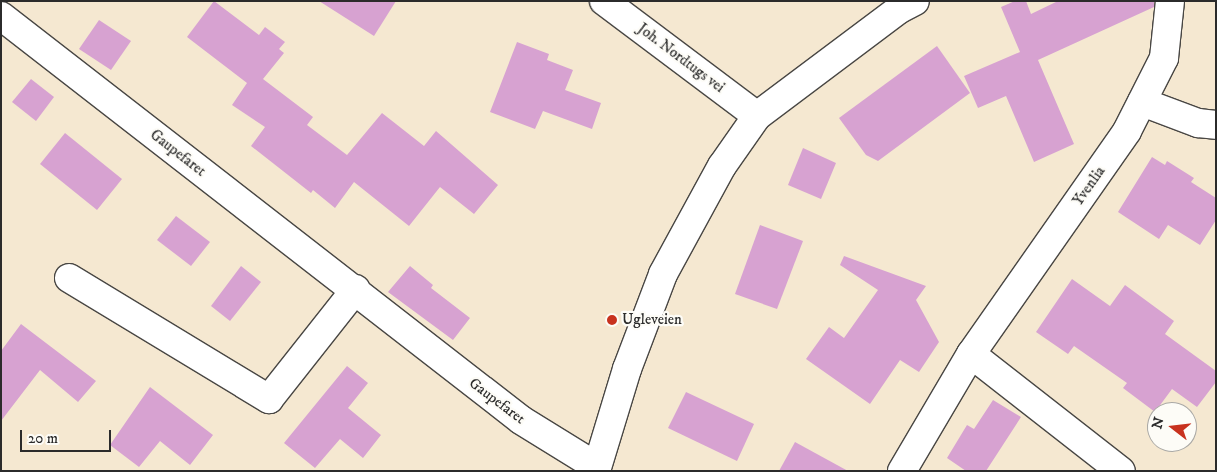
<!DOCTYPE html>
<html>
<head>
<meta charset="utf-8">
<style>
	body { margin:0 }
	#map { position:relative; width:1217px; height:472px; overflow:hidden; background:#f5e8d1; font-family:"IM FELL DW Pica",serif }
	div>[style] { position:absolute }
	.building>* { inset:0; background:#d7a2d1 }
	.roads { filter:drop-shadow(1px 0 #494744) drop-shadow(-1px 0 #494744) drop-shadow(0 1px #494744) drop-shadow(0 -1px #494744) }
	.minor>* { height:28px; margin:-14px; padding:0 14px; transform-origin:14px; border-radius:14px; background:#fff }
	.tertiary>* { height:28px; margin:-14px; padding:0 14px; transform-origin:14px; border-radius:14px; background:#fff }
	.dots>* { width:14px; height:14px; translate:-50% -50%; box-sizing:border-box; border:2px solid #fdfcf7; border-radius:50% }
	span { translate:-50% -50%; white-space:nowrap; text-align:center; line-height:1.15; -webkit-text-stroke:4.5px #fdfcf7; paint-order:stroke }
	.street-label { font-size:15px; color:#2b2b2b }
	.poi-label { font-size:15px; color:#2b2b2b }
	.left { translate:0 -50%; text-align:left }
	.frame { position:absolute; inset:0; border:2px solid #2b2b2b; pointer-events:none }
	.north { position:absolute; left:1147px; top:402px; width:50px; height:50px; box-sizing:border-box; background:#fdfcf7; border:1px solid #a9a8a5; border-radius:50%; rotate:286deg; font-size:14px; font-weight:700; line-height:20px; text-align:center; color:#2b2b2b }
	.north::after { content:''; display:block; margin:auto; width:18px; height:22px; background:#c8321e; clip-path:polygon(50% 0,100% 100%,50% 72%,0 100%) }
	.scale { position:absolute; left:20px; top:430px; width:91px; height:22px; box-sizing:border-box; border:2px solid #2b2b2b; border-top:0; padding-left:6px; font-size:15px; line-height:18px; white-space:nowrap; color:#2b2b2b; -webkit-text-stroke:4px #fdfcf7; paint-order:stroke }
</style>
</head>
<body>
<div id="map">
	<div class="building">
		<div style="clip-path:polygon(214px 1px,259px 35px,265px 27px,285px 42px,279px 49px,284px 53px,263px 79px,313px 117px,307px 125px,347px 155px,382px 113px,424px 146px,436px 131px,498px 185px,474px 214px,440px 187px,409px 226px,354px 182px,335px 208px,313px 190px,311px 193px,251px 146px,265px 127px,232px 105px,247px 83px,187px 37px)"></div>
		<div style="clip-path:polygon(319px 1px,396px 1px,374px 36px)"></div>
		<div style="clip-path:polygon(1015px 1px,1026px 1px,1031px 14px,1058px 1px,1154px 1px,1154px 7px,1038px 60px,1074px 144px,1034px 162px,1006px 96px,978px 108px,964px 76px,1020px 52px,1001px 7px)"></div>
		<div style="clip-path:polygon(99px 20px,131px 41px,111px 70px,79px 49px)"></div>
		<div style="clip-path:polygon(517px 42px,549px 54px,547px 60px,573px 70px,565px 90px,601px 103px,592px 129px,543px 111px,535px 129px,490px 112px)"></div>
		<div style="clip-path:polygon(937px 46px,970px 93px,878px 161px,866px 155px,839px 118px)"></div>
		<div style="clip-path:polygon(31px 79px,54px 97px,36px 121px,12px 102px)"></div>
		<div style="clip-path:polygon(65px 133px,122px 179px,97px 210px,40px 164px)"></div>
		<div style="clip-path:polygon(803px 148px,836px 163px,821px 199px,788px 185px)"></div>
		<div style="clip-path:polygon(1152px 157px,1165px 165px,1167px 161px,1194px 178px,1191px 182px,1216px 198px,1216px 220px,1200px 245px,1168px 225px,1159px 239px,1118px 212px)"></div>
		<div style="clip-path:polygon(176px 216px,210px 242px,191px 266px,157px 240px)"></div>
		<div style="clip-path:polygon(760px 225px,803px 241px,777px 309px,735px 294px)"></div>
		<div style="clip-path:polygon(844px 256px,926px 286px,916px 300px,939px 342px,919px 372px,900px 360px,870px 404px,806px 359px,829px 327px,844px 338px,878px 290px,840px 265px)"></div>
		<div style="clip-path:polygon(241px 266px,261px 282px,230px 321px,211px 306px)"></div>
		<div style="clip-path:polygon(410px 266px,433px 285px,431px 288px,470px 318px,453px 340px,388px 292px)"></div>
		<div style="clip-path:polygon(1072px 279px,1110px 306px,1125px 285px,1174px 321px,1165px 334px,1216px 371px,1216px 382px,1197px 407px,1172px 389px,1155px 412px,1123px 388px,1127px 383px,1074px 346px,1068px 354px,1036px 332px)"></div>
		<div style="clip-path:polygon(21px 324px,96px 381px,78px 402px,40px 370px,1px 421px,1px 351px)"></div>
		<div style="clip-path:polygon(347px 366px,368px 383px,348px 408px,381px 435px,363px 458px,340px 439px,315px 468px,284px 443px)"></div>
		<div style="clip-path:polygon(150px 387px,213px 435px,190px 465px,160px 441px,139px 467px,110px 445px)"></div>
		<div style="clip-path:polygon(686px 392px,754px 424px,737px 461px,668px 428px)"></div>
		<div style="clip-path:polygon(993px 400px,1021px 417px,986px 471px,966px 471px,947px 458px,967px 425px,974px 429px)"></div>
		<div style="clip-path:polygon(795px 442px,848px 471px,779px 471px)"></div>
	</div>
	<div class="roads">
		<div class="minor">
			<div style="left:604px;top:1px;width:191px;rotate:36.9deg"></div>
			<div style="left:1px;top:16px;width:658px;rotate:37.84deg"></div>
			<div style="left:521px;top:420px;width:89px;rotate:31.7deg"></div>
			<div style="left:1142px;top:102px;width:60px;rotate:20.6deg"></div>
			<div style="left:1198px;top:123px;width:18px;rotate:6deg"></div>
			<div style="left:69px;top:278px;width:234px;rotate:31.2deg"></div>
			<div style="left:269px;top:399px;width:140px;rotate:-51.7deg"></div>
			<div style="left:971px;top:354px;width:190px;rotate:38deg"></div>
			<div style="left:902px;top:471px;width:136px;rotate:-59.5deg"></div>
			<div style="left:971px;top:354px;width:272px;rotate:-55deg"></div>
			<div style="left:1127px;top:131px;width:82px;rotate:-63.1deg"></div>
			<div style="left:1164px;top:58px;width:57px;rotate:-84deg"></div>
		</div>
		<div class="tertiary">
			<div style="left:596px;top:471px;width:107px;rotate:-73.1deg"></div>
			<div style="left:627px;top:369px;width:102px;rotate:-69.2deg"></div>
			<div style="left:663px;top:274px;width:123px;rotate:-61.4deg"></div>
			<div style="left:722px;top:166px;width:61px;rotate:-55deg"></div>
			<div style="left:757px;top:116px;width:176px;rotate:-36.9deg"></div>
			<div style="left:898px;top:10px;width:19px;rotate:-28deg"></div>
		</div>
	</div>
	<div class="dots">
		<div style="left:612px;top:320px;background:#c8321e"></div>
	</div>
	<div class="street-label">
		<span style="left:681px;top:58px;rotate:37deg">Joh. Nordtugs vei</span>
		<span style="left:178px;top:153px;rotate:38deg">Gaupefaret</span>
		<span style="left:1089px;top:186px;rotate:-55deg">Yvenlia</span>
		<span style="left:497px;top:401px;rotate:37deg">Gaupefaret</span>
	</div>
	<div class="poi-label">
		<span class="left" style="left:622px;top:320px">Ugleveien</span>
	</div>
	<div class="frame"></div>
	<div class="north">N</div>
	<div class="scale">20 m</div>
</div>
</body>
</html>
